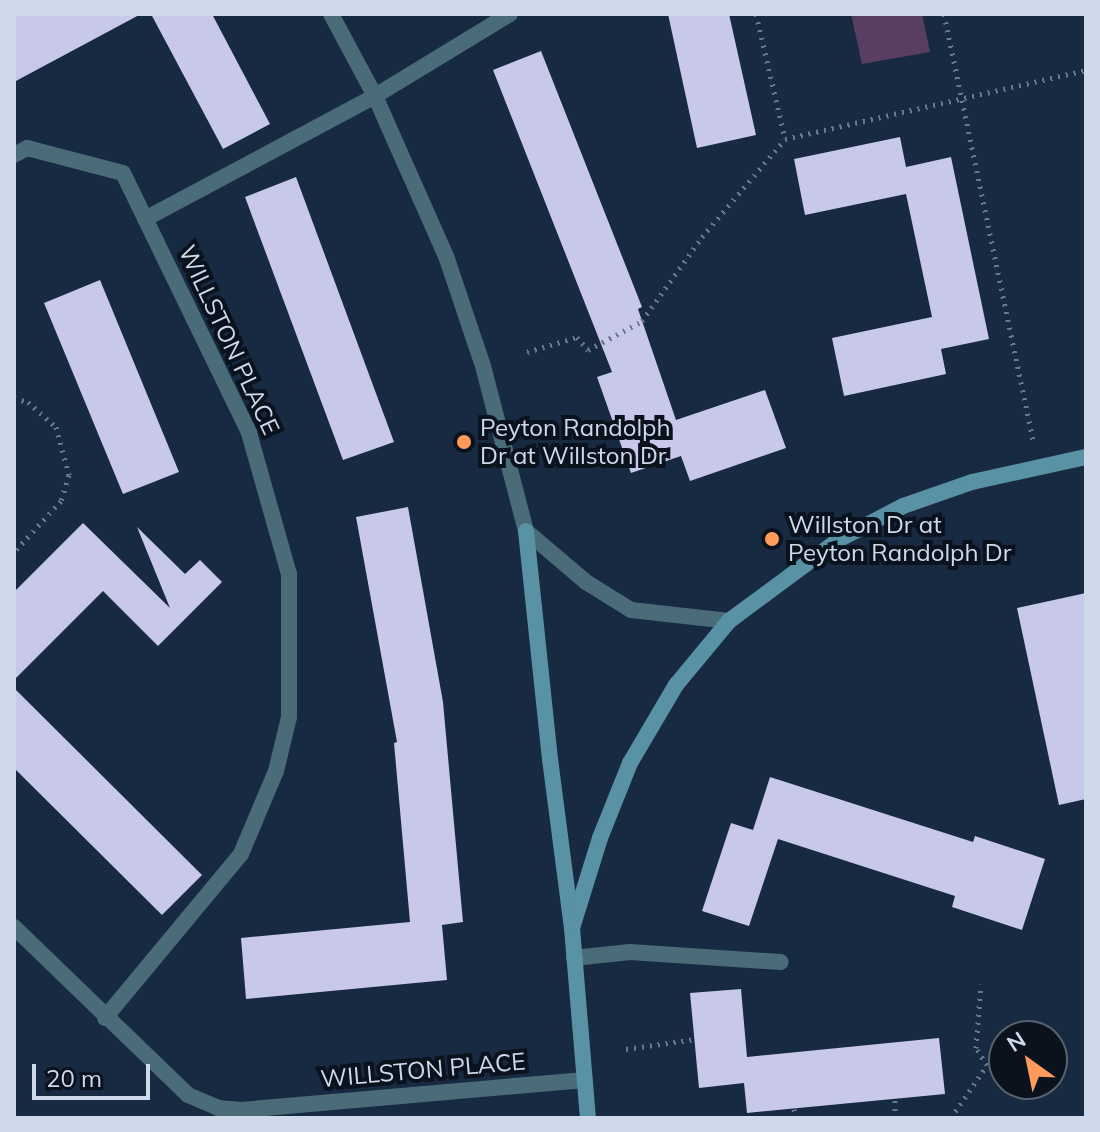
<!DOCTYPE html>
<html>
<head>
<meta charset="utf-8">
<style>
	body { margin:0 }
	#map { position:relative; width:1100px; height:1132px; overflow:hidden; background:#172a41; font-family:Mulish,sans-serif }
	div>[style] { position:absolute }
	.green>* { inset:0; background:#583e61 }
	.building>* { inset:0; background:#c8c8eb }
	.path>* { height:5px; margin-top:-2.5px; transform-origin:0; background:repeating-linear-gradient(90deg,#69798c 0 2px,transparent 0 8px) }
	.lane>* { height:16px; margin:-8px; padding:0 8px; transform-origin:8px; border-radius:8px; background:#4a6c78 }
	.street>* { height:16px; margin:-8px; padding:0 8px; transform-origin:8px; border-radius:8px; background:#4a6c78 }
	.secondary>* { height:16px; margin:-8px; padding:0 8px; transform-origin:8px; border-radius:8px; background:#5992a4 }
	.dots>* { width:22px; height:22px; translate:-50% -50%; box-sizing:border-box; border:4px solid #0a131d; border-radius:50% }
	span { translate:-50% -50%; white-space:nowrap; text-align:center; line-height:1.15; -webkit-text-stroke:8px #0a131d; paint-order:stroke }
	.street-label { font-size:24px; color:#cedae9 }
	.poi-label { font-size:24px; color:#cedae9 }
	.left { translate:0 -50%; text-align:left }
	.frame { position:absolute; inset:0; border:16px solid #cedae9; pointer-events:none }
	.north { position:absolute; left:988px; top:1020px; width:80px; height:80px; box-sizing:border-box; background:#0a131d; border:2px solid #58636f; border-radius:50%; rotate:327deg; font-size:22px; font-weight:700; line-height:32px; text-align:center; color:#cedae9 }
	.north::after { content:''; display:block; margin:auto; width:28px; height:36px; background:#ff9b5a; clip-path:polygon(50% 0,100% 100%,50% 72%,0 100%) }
	.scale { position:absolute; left:32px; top:1064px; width:118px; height:36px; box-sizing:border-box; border:4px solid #cedae9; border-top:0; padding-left:10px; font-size:24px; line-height:28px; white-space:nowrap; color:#cedae9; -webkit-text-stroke:6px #0a131d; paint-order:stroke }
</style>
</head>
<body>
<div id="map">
	<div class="green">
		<div style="clip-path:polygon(851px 14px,922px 14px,930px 52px,862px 64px)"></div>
	</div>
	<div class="building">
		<div style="clip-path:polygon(14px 14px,141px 14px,14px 82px)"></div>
		<div style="clip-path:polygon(151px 14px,212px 14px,270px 124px,223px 149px)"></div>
		<div style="clip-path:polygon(668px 14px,729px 14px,756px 135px,697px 148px)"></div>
		<div style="clip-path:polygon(541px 51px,642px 307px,638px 309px,676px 420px,765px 390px,786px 448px,690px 481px,681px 456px,631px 473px,597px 377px,612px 372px,493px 70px)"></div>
		<div style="clip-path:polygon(900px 137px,906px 167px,951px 157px,989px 339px,941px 349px,946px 374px,844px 396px,832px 338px,932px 317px,906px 194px,805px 215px,794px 159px)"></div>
		<div style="clip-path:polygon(296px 177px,394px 442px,343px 460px,245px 197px)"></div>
		<div style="clip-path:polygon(100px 280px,179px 472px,123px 494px,44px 303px)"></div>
		<div style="clip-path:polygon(408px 507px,443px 702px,463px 922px,442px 925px,447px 980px,246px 999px,241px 938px,410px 922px,394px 743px,397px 742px,356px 517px)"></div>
		<div style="clip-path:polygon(83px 523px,170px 608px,137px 527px,185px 574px,200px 560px,222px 582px,158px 646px,103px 591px,14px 680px,14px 592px)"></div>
		<div style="clip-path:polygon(1086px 593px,1086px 799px,1059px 805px,1017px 608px)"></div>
		<div style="clip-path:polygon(14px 688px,202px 875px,162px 915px,14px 768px)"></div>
		<div style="clip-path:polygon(770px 777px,973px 842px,975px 836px,1045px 859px,1022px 930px,952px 907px,955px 896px,778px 839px,749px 926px,702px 911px,731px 823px,753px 830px)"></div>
		<div style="clip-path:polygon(741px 989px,747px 1057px,939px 1038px,945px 1094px,747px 1113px,744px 1083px,699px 1088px,690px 993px)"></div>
	</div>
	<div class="path">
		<div style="left:756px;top:14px;width:128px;rotate:76.9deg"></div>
		<div style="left:944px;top:14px;width:435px;rotate:78.2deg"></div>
		<div style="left:527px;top:352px;width:52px;rotate:-16.7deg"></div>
		<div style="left:577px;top:337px;width:17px;rotate:50deg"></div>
		<div style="left:588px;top:350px;width:61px;rotate:-28.2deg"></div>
		<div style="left:642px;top:321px;width:103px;rotate:-54.5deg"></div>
		<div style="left:702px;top:237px;width:128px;rotate:-49.7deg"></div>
		<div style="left:785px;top:139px;width:309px;rotate:-12.9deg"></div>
		<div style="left:14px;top:398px;width:15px;rotate:16deg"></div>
		<div style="left:28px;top:402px;width:38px;rotate:42deg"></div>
		<div style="left:56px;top:427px;width:50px;rotate:74.8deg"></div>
		<div style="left:69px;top:475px;width:27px;rotate:107deg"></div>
		<div style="left:61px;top:501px;width:69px;rotate:132.7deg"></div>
		<div style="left:626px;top:1049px;width:70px;rotate:-8.2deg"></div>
		<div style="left:794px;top:1109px;width:9px;rotate:77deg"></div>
		<div style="left:895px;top:1118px;width:19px;rotate:-90deg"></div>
		<div style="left:951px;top:1118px;width:64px;rotate:-55.8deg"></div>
		<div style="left:987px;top:1065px;width:20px;rotate:-123deg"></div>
		<div style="left:976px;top:1048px;width:64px;rotate:-85.5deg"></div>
	</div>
	<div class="lane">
		<div style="left:14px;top:155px;width:15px;rotate:-28deg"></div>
		<div style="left:27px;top:148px;width:99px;rotate:14.6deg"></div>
		<div style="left:123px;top:173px;width:289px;rotate:64.1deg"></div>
		<div style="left:249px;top:433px;width:147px;rotate:74.2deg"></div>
		<div style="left:289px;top:574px;width:143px;rotate:90deg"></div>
		<div style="left:289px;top:717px;width:56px;rotate:103.5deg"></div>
		<div style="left:276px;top:771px;width:90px;rotate:112.9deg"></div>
		<div style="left:241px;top:854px;width:213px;rotate:129.7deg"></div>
		<div style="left:145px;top:219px;width:261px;rotate:-28.1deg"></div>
		<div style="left:375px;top:96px;width:158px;rotate:-31.3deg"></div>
		<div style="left:574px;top:958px;width:56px;rotate:-6.1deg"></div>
		<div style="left:630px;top:952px;width:151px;rotate:3.8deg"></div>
	</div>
	<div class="street">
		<div style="left:331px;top:14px;width:93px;rotate:61.8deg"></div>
		<div style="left:375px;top:96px;width:175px;rotate:66.1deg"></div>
		<div style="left:446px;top:256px;width:116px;rotate:71.4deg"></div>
		<div style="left:483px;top:366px;width:171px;rotate:75.4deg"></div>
		<div style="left:526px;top:531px;width:79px;rotate:40.4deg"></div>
		<div style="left:586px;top:582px;width:53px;rotate:31.9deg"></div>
		<div style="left:631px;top:610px;width:99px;rotate:6.4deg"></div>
		<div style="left:14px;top:927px;width:242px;rotate:44deg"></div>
		<div style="left:188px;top:1095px;width:33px;rotate:23deg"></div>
		<div style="left:218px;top:1108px;width:23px;rotate:5deg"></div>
		<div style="left:241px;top:1110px;width:345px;rotate:-5deg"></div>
	</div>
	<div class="secondary">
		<div style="left:526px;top:531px;width:229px;rotate:84deg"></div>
		<div style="left:550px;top:759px;width:170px;rotate:82.6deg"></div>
		<div style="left:572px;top:928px;width:191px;rotate:85.2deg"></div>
		<div style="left:572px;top:928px;width:94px;rotate:-72.7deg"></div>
		<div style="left:600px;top:838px;width:81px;rotate:-68.2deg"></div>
		<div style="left:630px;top:763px;width:91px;rotate:-59.5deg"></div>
		<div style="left:676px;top:685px;width:83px;rotate:-50.4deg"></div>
		<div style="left:729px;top:621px;width:138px;rotate:-36.5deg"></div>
		<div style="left:840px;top:539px;width:71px;rotate:-27.6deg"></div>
		<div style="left:903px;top:506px;width:73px;rotate:-19.2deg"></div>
		<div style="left:972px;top:482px;width:117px;rotate:-12.4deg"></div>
	</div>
	<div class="dots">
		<div style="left:464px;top:442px;background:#ff9b5a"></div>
		<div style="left:772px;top:539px;background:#ff9b5a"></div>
	</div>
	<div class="street-label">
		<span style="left:229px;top:340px;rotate:65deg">WILLSTON PLACE</span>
		<span style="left:423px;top:1070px;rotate:-5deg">WILLSTON PLACE</span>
	</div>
	<div class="poi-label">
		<span class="left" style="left:480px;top:442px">Peyton Randolph<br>Dr at Willston Dr</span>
		<span class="left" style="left:788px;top:539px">Willston Dr at<br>Peyton Randolph Dr</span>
	</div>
	<div class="frame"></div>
	<div class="north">N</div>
	<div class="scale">20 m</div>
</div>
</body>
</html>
